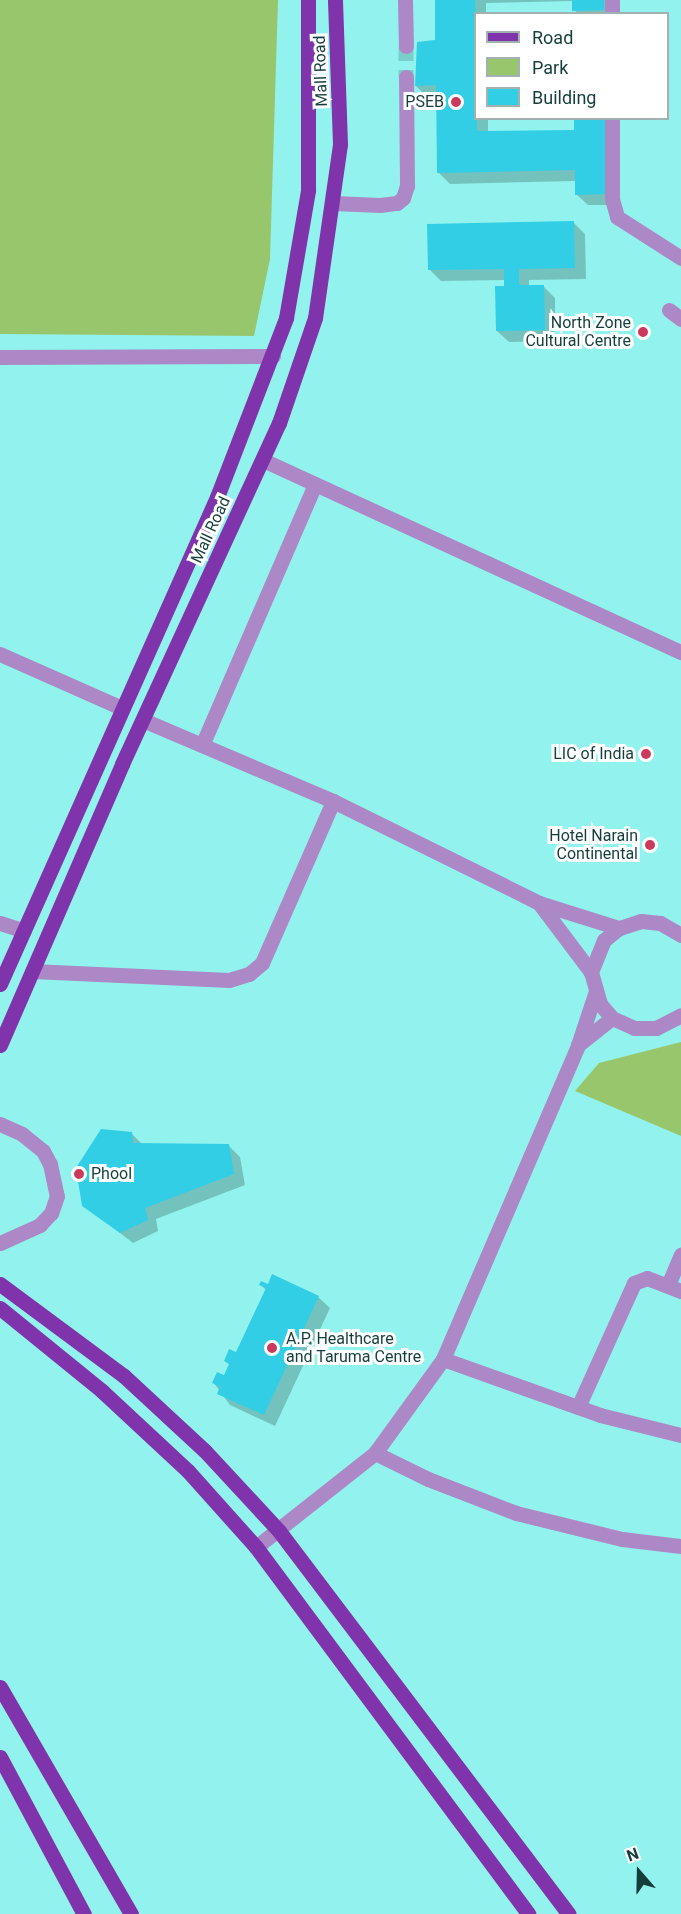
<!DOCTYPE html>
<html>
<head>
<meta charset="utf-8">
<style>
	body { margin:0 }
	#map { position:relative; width:681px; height:1914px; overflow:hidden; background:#92f3ee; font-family:Roboto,sans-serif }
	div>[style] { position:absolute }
	.green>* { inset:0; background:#98c66c }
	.shadow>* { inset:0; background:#0003 }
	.building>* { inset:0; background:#31cee6 }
	.minor-tunnel>* { height:15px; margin-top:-7.5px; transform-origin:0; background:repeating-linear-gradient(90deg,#79cfca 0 15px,transparent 0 23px) }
	.minor>* { height:15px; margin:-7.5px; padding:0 7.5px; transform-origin:7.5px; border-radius:7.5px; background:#ad88c6 }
	.major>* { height:15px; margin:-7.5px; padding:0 7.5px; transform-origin:7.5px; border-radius:7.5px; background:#8034ab }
	.dots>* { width:16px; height:16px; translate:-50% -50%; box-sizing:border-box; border:3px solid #fff; border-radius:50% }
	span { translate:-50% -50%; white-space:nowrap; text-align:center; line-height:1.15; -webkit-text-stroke:6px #fff; paint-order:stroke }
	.street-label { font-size:16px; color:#143e3c }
	.poi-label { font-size:16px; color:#143e3c }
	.right { translate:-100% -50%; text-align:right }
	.left { translate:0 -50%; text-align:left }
	.legend { position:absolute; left:474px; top:12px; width:195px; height:108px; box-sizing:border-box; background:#fff; border:2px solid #a1b2b1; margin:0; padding:8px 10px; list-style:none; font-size:18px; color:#143e3c }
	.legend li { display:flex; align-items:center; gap:12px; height:30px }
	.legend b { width:30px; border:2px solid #a1b2b1 }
	.north { position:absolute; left:609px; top:1842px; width:60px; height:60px; -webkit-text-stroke:4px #fff; paint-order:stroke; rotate:340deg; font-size:16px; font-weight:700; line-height:24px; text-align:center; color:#143e3c }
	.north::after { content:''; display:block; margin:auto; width:21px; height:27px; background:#143e3c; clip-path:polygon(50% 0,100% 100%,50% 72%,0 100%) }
</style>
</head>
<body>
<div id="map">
	<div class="green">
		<div style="clip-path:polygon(0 0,278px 0,270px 259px,254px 336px,0 334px)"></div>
		<div style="clip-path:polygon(681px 1042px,681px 1136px,575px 1091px,599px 1063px)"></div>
	</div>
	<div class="shadow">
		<div style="clip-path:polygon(436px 0,615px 0,615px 14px,577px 14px,573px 1px,486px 3px,486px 14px,476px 14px,476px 118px,530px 118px,488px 119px,488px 133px,575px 131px,618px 205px,588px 205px,576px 194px,576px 181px,450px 184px,439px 173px,438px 97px,427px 97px,416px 86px,437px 41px)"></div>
		<div style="clip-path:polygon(574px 223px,585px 234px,586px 279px,529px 280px,529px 287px,543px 286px,555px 298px,555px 341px,509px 342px,497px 331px,506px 280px,441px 281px,429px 269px)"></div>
		<div style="clip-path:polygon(131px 1133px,143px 1145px,228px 1145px,240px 1157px,245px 1185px,156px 1219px,158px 1231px,133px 1243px,84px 1205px)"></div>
		<div style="clip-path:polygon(261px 1285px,318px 1297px,330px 1308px,275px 1426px,230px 1405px,214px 1383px,225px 1377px,230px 1365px,225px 1360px,237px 1354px,266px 1290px)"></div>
	</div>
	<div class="building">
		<div style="clip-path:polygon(435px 0,475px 0,477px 131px,574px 130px,574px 118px,606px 118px,607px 194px,575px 195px,575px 170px,437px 173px,436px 85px,415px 86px,417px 42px,435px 40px)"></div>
		<div style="clip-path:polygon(572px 0,604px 0,604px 10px,572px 11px)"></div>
		<div style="clip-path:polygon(574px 221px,575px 268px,519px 269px,519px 285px,544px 285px,545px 330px,496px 331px,495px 286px,504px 286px,504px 269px,428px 270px,427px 224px)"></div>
		<div style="clip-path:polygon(101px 1129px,132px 1132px,133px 1143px,229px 1144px,234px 1174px,145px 1208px,148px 1220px,120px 1233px,82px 1206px,76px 1168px)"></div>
		<div style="clip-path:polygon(272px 1274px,319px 1296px,264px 1415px,217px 1394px,220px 1387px,212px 1383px,217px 1372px,224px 1375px,229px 1364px,224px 1361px,229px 1349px,236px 1352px,266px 1288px,259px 1285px,261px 1281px,268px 1284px)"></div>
	</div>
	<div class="minor-tunnel">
		<div style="left:406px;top:46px;width:31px;rotate:90deg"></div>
	</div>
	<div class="minor">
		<div style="left:405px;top:0;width:46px;rotate:88.8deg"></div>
		<div style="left:612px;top:14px;width:14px;rotate:-90deg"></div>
		<div style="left:612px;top:118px;width:81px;rotate:90deg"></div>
		<div style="left:612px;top:199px;width:19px;rotate:74deg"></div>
		<div style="left:617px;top:217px;width:76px;rotate:32.6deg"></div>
		<div style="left:333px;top:203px;width:47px;rotate:2.4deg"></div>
		<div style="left:380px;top:205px;width:17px;rotate:-7deg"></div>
		<div style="left:397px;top:203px;width:8px;rotate:-40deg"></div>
		<div style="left:403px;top:198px;width:13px;rotate:-72deg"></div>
		<div style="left:407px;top:186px;width:109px;rotate:-90.5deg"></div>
		<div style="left:669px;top:310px;width:15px;rotate:37deg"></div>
		<div style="left:0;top:357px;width:273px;rotate:-0.2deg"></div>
		<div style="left:263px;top:460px;width:460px;rotate:24.7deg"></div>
		<div style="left:0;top:654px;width:133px;rotate:23.9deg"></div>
		<div style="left:143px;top:720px;width:207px;rotate:23.1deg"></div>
		<div style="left:333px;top:801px;width:230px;rotate:26.3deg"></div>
		<div style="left:539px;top:903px;width:84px;rotate:17.4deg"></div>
		<div style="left:203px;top:743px;width:282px;rotate:-66.6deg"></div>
		<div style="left:539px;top:903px;width:86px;rotate:53deg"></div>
		<div style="left:0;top:923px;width:25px;rotate:18deg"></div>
		<div style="left:681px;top:935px;width:24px;rotate:-150deg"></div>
		<div style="left:660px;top:923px;width:19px;rotate:-174deg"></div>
		<div style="left:641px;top:921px;width:23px;rotate:162deg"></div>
		<div style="left:619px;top:928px;width:19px;rotate:141deg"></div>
		<div style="left:604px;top:940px;width:35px;rotate:112deg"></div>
		<div style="left:591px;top:972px;width:33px;rotate:74deg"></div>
		<div style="left:600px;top:1004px;width:18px;rotate:49deg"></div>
		<div style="left:612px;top:1018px;width:24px;rotate:24deg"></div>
		<div style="left:634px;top:1028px;width:22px"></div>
		<div style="left:656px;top:1028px;width:28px;rotate:-27deg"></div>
		<div style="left:32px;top:971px;width:197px;rotate:2.6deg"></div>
		<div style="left:229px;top:980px;width:21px;rotate:-17deg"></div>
		<div style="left:249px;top:974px;width:17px;rotate:-40deg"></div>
		<div style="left:262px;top:963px;width:177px;rotate:-66.3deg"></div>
		<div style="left:578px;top:1045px;width:43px;rotate:-38.5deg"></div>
		<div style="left:0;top:1124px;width:24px;rotate:24deg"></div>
		<div style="left:22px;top:1134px;width:27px;rotate:39deg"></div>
		<div style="left:43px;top:1151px;width:15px;rotate:62deg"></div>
		<div style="left:50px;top:1164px;width:33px;rotate:78deg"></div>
		<div style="left:57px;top:1196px;width:18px;rotate:109deg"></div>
		<div style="left:51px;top:1213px;width:16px;rotate:133deg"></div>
		<div style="left:40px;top:1225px;width:44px;rotate:155.8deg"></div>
		<div style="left:668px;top:1285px;width:33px;rotate:-67deg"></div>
		<div style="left:443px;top:1359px;width:167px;rotate:19.6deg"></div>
		<div style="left:600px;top:1415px;width:83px;rotate:13.9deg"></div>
		<div style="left:578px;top:1407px;width:136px;rotate:-65.7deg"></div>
		<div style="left:634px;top:1283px;width:14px;rotate:-21deg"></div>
		<div style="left:647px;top:1278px;width:36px;rotate:21deg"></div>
		<div style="left:375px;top:1453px;width:59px;rotate:26.1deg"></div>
		<div style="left:428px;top:1479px;width:94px;rotate:21.1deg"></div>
		<div style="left:516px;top:1513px;width:109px;rotate:13.8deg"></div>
		<div style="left:622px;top:1539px;width:59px;rotate:6.8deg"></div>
		<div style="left:256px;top:1547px;width:152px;rotate:-38.3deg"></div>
		<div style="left:375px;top:1453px;width:116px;rotate:-54.1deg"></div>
		<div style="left:443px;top:1359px;width:342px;rotate:-66.7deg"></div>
		<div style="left:578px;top:1045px;width:54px;rotate:-71.6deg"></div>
	</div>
	<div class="major">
		<div style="left:0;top:984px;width:533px;rotate:-65.98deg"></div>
		<div style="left:217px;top:497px;width:192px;rotate:-68.9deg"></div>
		<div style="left:286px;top:318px;width:130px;rotate:-80.2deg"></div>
		<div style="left:308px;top:190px;width:190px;rotate:-90deg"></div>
		<div style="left:0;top:1045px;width:306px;rotate:-66.5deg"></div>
		<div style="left:122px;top:764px;width:375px;rotate:-65.3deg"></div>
		<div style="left:279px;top:423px;width:111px;rotate:-71.1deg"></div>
		<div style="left:315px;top:318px;width:176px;rotate:-81.8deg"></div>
		<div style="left:340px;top:144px;width:144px;rotate:-92deg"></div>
		<div style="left:0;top:1284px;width:154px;rotate:36.6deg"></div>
		<div style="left:124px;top:1376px;width:110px;rotate:42.8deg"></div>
		<div style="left:205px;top:1451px;width:109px;rotate:47.2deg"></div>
		<div style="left:279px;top:1531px;width:480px;rotate:52.9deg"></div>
		<div style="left:0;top:1308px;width:132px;rotate:39.1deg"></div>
		<div style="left:102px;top:1391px;width:117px;rotate:42.9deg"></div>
		<div style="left:188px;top:1471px;width:102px;rotate:48.2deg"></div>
		<div style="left:256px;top:1547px;width:457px;rotate:53.4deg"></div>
		<div style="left:0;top:1687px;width:262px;rotate:60deg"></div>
		<div style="left:0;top:1757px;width:178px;rotate:61.9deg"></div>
	</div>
	<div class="dots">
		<div style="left:456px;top:102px;background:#ca3a5d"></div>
		<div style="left:643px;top:332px;background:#ca3a5d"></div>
		<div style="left:646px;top:754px;background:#ca3a5d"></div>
		<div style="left:650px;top:845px;background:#ca3a5d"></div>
		<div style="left:79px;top:1174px;background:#ca3a5d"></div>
		<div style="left:272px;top:1348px;background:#ca3a5d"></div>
	</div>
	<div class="street-label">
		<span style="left:321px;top:71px;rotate:-92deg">Mall Road</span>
		<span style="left:211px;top:530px;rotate:-65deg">Mall Road</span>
	</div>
	<div class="poi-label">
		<span class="right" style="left:444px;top:102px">PSEB</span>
		<span class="right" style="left:631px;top:332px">North Zone<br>Cultural Centre</span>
		<span class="right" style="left:634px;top:754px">LIC of India</span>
		<span class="right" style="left:638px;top:845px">Hotel Narain<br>Continental</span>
		<span class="left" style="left:91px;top:1174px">Phool</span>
		<span class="left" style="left:286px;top:1348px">A.P. Healthcare<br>and Taruma Centre</span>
	</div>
	<ul class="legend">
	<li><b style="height:8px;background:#8034ab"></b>Road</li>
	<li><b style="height:16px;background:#98c66c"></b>Park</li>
	<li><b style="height:16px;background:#31cee6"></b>Building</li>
	</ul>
	<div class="north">N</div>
</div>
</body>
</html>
